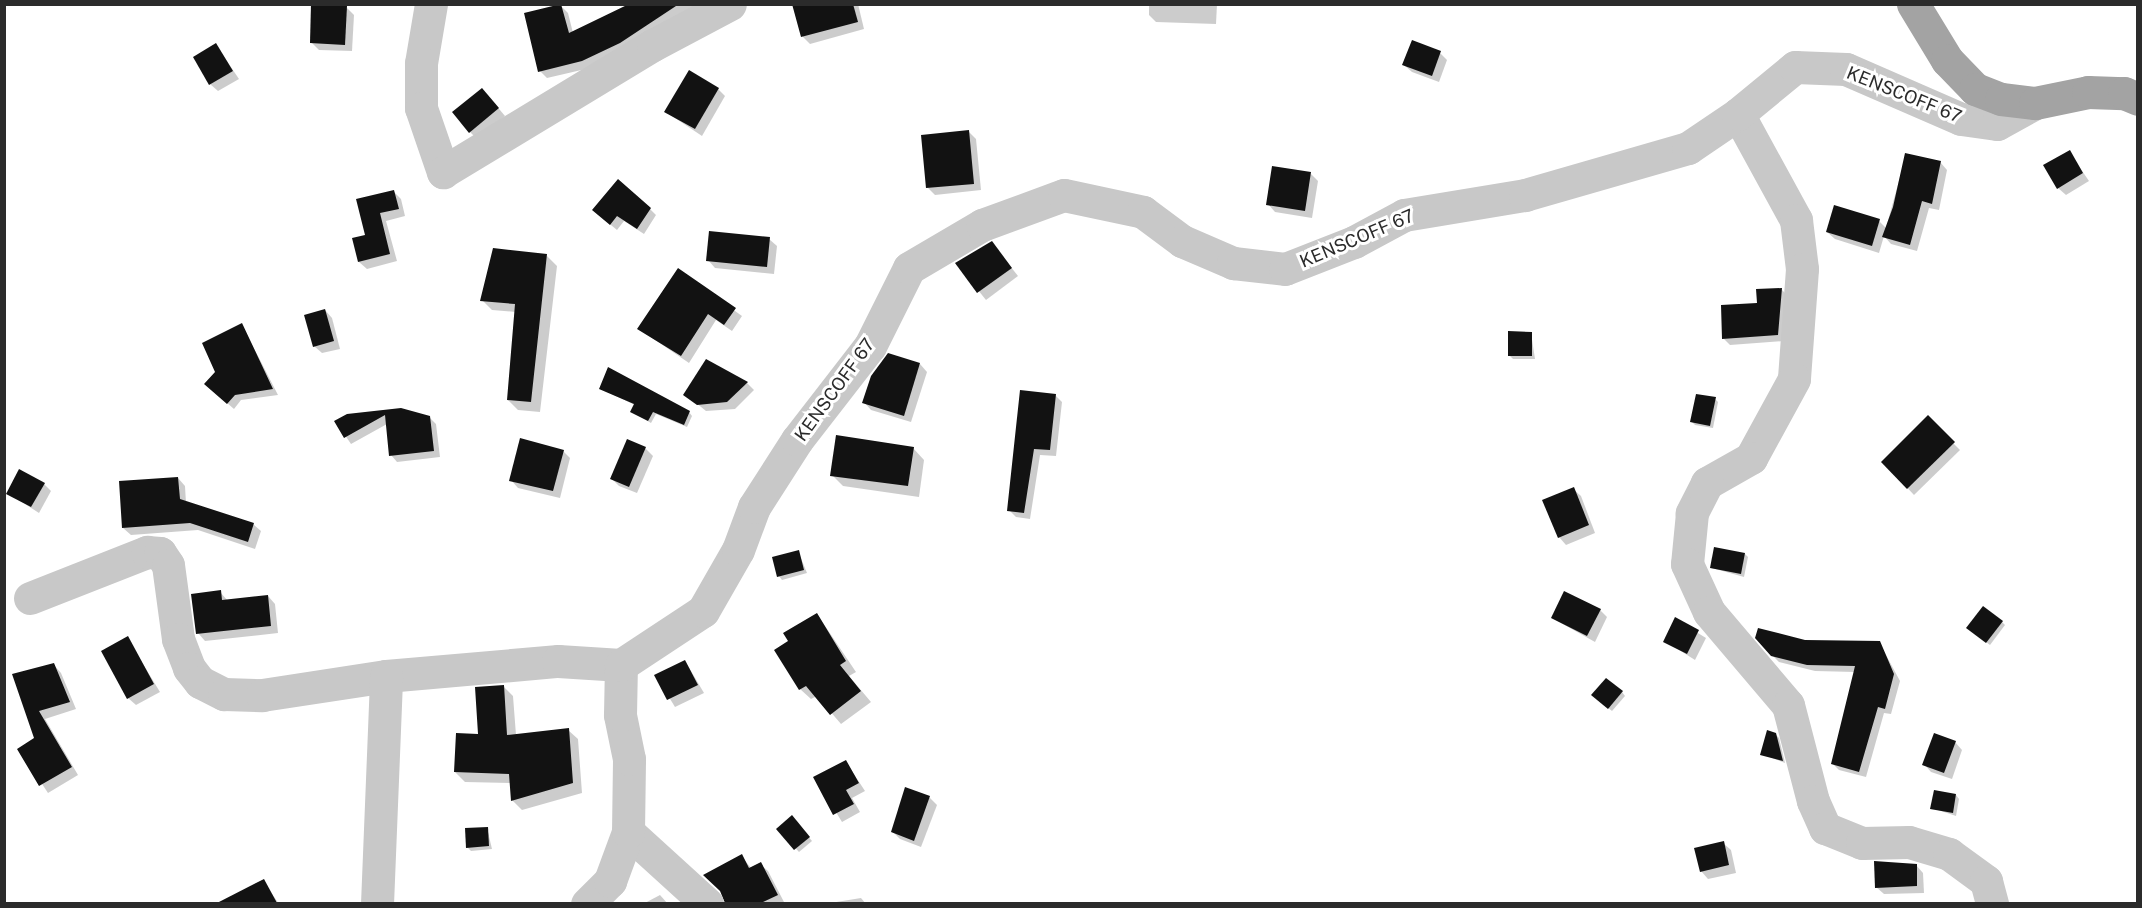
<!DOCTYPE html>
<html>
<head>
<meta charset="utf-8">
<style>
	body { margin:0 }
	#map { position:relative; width:2142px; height:908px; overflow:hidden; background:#fff; font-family:"Public Sans",sans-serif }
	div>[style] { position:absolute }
	.shadow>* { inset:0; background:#0003 }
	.building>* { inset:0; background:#121212 }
	.minor>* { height:33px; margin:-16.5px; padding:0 16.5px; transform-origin:16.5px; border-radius:16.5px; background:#c8c8c8 }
	.major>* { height:33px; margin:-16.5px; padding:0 16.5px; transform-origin:16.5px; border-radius:16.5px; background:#a3a3a3 }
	span { translate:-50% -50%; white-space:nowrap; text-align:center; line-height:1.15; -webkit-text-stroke:6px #fff; paint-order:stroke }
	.street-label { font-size:18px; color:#2b2b2b }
	.frame { position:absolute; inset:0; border:6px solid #2b2b2b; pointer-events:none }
</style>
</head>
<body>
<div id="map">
	<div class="shadow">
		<div style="clip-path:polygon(633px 4px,700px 4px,590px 68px,547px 78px,540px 71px,561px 6px,568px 13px,573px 33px)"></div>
		<div style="clip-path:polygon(794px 4px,858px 4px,864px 29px,810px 44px,803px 37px)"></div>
		<div style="clip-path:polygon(1149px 4px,1217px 4px,1216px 24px,1156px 22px,1149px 15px)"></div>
		<div style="clip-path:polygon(347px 8px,354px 15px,352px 51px,319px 50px,311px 42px)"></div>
		<div style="clip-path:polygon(216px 45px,239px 79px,218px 91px,210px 84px)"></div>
		<div style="clip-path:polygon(1440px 53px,1447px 60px,1439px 82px,1412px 72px,1404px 65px)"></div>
		<div style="clip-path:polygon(718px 89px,725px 96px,702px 136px,666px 112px)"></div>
		<div style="clip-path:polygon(489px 97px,505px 116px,477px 139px,470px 132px)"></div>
		<div style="clip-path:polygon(969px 132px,976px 139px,981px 190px,935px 195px,927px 187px)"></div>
		<div style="clip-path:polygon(2069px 152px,2089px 181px,2066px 195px,2058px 188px)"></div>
		<div style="clip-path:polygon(1906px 155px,1940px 162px,1947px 170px,1939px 210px,1929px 208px,1917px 251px,1891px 244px,1884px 236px,1879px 253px,1835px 239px,1827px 232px,1879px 221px,1886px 228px)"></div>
		<div style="clip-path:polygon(1311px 174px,1318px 181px,1312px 218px,1275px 212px,1268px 204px)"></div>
		<div style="clip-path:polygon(394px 192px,401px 199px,405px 216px,386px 221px,397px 261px,367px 269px,359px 262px,366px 236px,358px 200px)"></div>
		<div style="clip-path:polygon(650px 209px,656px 215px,644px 234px,624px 221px,617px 230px,600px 216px)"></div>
		<div style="clip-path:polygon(769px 239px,777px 246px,774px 274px,715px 268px,708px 260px)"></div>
		<div style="clip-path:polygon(992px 243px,1018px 276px,986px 300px,957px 264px)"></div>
		<div style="clip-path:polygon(547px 256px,557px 266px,540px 412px,518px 410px,508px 400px,516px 312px,492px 310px,482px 300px)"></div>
		<div style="clip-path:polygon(678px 270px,742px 316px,732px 331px,716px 320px,689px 363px,639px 329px)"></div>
		<div style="clip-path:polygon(1781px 289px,1787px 295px,1784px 341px,1730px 345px,1724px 339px)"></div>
		<div style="clip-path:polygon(325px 310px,332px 318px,340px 349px,322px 353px,314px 346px)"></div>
		<div style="clip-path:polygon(242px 325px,278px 395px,241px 400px,234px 409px,212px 390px,217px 372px)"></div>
		<div style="clip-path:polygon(1531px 333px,1535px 359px,1513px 359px,1509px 355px)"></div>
		<div style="clip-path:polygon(920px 364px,927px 372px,911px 422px,871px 410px,864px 402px)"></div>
		<div style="clip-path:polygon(747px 383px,754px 390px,735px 409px,706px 411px,685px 394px)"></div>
		<div style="clip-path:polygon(601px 389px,689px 412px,692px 416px,687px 427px,656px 414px,651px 423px,632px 412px,635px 405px)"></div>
		<div style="clip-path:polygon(1055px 395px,1062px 402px,1056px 456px,1040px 455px,1030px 519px,1016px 517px,1009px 510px)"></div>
		<div style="clip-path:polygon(1715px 399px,1718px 402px,1713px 428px,1695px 425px,1692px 422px)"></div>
		<div style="clip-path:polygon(401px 410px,429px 417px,436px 424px,440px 457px,397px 462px,391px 455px,387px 424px,351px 444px,336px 422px)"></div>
		<div style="clip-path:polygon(1928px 418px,1960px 450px,1914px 495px,1883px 462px)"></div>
		<div style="clip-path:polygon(645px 448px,653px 456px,637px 493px,619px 486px,612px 479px)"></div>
		<div style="clip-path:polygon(913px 448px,924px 460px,919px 497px,843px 486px,832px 475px)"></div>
		<div style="clip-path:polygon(563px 451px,570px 458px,560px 498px,518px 488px,511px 480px)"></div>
		<div style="clip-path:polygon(178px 478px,185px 486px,186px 503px,253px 524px,261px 531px,255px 549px,198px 530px,131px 535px,123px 528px)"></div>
		<div style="clip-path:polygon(44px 484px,51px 491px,39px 513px,8px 493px)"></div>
		<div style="clip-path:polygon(1573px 489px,1581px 496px,1595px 533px,1566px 545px,1559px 537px)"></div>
		<div style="clip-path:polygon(798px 551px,807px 573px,782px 580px,779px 576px)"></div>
		<div style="clip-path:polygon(1745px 554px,1748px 557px,1744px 577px,1712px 568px)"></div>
		<div style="clip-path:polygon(220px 592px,228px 601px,268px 596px,275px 604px,278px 633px,205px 641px,198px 633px)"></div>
		<div style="clip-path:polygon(1600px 610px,1607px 617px,1595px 642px,1552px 618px)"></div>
		<div style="clip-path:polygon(817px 614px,856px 672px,849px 676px,871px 702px,841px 724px,817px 696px,811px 699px,800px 689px,790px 642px)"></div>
		<div style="clip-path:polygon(1675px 619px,1706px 638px,1695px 660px,1665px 641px)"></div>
		<div style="clip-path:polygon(2002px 622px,2005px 625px,1990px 645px,1971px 631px)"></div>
		<div style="clip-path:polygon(127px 638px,160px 692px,136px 705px,128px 698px)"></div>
		<div style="clip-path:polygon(1879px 642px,1900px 681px,1891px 714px,1884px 713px,1866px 777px,1839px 770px,1833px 764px,1855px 672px,1815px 671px,1779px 662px,1772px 655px)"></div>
		<div style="clip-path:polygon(685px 661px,704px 693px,675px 707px,656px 676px)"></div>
		<div style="clip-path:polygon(54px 665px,61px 673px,76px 709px,45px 719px,78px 775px,48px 793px,19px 749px,36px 739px,14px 675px)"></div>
		<div style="clip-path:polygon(503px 686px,513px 696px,516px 735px,568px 730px,578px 739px,582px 793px,522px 810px,512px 800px,511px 783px,465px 782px,455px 772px,479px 735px)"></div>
		<div style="clip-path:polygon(1622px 692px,1625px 696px,1612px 711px,1596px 698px)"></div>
		<div style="clip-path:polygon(1775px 734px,1779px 738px,1785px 763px,1762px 754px)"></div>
		<div style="clip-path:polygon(1955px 742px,1962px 750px,1952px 779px,1931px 772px,1924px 764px)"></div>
		<div style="clip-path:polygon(846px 762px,865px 791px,852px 798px,860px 812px,842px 822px,815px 778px)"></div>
		<div style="clip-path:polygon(906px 789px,930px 798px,937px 805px,921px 847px,900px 839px,893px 832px)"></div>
		<div style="clip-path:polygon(1956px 795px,1959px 799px,1956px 816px,1932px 808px)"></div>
		<div style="clip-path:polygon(792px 817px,812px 841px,799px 852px,778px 829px)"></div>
		<div style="clip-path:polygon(487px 828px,492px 849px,471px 851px,467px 847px)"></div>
		<div style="clip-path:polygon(1723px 843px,1731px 850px,1736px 873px,1708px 879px,1701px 871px)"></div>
		<div style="clip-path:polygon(741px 856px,752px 869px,760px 864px,768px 871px,784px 902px,726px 904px)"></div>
		<div style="clip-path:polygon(1916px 865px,1923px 873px,1924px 893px,1884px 894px,1876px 887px)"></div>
		<div style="clip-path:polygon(263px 881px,279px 904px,237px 904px,233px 897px)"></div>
		<div style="clip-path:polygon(660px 895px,668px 904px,643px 904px)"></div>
		<div style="clip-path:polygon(861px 898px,866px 904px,830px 904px,830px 903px)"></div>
	</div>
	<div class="building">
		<div style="clip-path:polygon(311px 4px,347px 6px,345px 45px,310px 43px)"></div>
		<div style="clip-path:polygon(561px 4px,569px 33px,629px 4px,679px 4px,620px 43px,582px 61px,538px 72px,524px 13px)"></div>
		<div style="clip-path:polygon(792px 4px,853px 4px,858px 22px,801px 37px)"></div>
		<div style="clip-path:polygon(1412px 40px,1441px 51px,1432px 76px,1402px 65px)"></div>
		<div style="clip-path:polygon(216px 43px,233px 71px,209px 85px,193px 57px)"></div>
		<div style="clip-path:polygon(689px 70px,719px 88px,695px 129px,664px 112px)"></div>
		<div style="clip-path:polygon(482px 88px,499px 108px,469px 133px,452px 112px)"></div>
		<div style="clip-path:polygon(969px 130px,974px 184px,926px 188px,921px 135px)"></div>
		<div style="clip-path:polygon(2070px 150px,2083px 173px,2057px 189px,2043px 165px)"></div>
		<div style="clip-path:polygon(1905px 153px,1941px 161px,1932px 204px,1922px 201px,1910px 245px,1882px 237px,1893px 207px)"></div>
		<div style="clip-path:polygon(1272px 166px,1311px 172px,1305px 211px,1266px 205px)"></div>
		<div style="clip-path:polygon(618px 179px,651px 208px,637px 229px,617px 216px,610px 225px,592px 210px)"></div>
		<div style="clip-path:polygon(394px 190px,399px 209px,380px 213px,390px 254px,358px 262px,352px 238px,365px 235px,356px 199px)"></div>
		<div style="clip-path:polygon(1834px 205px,1880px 219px,1872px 246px,1826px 232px)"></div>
		<div style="clip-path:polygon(709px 231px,770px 237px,767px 267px,706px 261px)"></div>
		<div style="clip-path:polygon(992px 241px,1012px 268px,977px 293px,955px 263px)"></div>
		<div style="clip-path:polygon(493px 248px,547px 254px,531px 402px,507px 400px,515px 304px,480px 301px)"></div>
		<div style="clip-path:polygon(678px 268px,736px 308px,724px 325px,708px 314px,681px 356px,637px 329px)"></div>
		<div style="clip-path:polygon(1782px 288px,1778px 335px,1722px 339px,1721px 305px,1757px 303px,1756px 289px)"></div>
		<div style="clip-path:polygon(325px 309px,334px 341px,313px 347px,304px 315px)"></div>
		<div style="clip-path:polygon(242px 323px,273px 389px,235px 395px,227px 404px,204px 384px,215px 372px,202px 343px)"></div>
		<div style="clip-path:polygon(1508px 331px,1532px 332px,1532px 356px,1508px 356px)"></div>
		<div style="clip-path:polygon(888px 353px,920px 363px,904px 416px,862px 403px,871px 376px)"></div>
		<div style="clip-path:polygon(706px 359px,748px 382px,727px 402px,697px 405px,683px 395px)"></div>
		<div style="clip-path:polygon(608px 367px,690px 411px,684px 425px,653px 412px,648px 421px,630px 412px,634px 404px,599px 389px)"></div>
		<div style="clip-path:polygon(1020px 390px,1056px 394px,1050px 450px,1034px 449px,1024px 513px,1007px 511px)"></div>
		<div style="clip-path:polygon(1696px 394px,1716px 397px,1710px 426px,1690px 422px)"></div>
		<div style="clip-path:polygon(401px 408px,430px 416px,434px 451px,389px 456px,385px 415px,344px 438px,334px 421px,347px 414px)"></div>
		<div style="clip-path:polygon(1928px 415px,1955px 442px,1907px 489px,1881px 462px)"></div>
		<div style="clip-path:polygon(836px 435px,914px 447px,908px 486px,830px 476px)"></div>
		<div style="clip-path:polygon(520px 438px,564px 450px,553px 491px,509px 481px)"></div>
		<div style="clip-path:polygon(627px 439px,646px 447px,629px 487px,610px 479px)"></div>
		<div style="clip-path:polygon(19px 469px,45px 483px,31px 507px,6px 494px)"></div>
		<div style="clip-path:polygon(178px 477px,180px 499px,254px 523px,248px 542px,190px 523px,122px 528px,119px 481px)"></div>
		<div style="clip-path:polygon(1574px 487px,1589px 525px,1558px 538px,1542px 500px)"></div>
		<div style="clip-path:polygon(1714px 547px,1745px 553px,1741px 574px,1710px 568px)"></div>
		<div style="clip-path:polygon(799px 550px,804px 570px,777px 577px,772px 557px)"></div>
		<div style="clip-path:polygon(221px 590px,222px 600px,268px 595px,271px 626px,196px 634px,191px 594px)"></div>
		<div style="clip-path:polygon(1564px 591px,1601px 609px,1587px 636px,1551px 618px)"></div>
		<div style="clip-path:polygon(1983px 606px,2003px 621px,1986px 643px,1966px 628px)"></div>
		<div style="clip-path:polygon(817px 613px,846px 661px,840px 665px,861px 691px,830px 715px,806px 686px,799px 690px,774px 650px,788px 641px,783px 633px)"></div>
		<div style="clip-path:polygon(1675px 617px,1699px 630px,1687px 654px,1663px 642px)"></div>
		<div style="clip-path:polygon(1758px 628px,1805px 640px,1880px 641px,1894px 674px,1885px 709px,1878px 707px,1859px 772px,1831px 764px,1855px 666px,1807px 665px,1771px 656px,1755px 638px)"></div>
		<div style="clip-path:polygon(128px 636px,154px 684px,127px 699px,101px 651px)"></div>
		<div style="clip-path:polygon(685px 660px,698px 685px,667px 700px,654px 675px)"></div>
		<div style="clip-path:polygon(54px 663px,70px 702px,39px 711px,72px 767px,39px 786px,17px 749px,34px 738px,12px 674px)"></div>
		<div style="clip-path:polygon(1606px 678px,1623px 691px,1608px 709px,1591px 695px)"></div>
		<div style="clip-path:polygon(504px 685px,507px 735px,569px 728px,573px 783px,511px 801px,509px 774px,454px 772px,456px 733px,478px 734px,475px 687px)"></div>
		<div style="clip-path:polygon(1767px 730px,1776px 733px,1783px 761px,1760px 755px)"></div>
		<div style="clip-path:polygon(1934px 733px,1956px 741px,1944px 773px,1922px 765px)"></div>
		<div style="clip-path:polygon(846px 760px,859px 783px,846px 790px,854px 804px,833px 815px,813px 777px)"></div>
		<div style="clip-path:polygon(905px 787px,930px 796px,914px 841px,891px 832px)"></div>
		<div style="clip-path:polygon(1934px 790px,1956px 794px,1953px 813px,1930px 809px)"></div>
		<div style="clip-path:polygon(792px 815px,810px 837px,794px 850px,776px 829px)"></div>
		<div style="clip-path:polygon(488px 827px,489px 846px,466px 848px,465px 828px)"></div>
		<div style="clip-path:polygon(1724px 841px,1729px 865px,1700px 872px,1694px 848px)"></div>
		<div style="clip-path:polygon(742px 854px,749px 868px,761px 862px,778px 895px,761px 903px,725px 903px,720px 891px,703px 875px)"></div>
		<div style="clip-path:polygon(1874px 861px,1917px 864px,1917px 886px,1875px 888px)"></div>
		<div style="clip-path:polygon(264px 879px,277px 903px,217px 903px)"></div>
	</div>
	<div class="minor">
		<div style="left:431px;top:4px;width:60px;rotate:99.6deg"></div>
		<div style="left:421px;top:63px;width:45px;rotate:90deg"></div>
		<div style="left:421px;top:108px;width:68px;rotate:71deg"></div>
		<div style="left:443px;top:172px;width:245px;rotate:-31.2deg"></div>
		<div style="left:653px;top:45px;width:87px;rotate:-28deg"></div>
		<div style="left:1738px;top:114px;width:121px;rotate:61.3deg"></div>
		<div style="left:1796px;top:220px;width:49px;rotate:83deg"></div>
		<div style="left:1802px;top:269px;width:110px;rotate:94.2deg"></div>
		<div style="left:1794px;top:379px;width:90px;rotate:118.6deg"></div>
		<div style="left:1751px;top:458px;width:51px;rotate:150.4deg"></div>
		<div style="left:1707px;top:483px;width:34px;rotate:117deg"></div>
		<div style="left:1692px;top:513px;width:51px;rotate:95.6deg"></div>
		<div style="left:1687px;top:564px;width:53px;rotate:65.4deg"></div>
		<div style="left:1709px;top:612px;width:122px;rotate:49.7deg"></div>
		<div style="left:1788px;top:705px;width:99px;rotate:75.4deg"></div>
		<div style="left:1813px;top:801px;width:30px;rotate:66deg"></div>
		<div style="left:1825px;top:828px;width:40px;rotate:22deg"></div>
		<div style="left:1862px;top:843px;width:47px;rotate:-1.2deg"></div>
		<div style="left:1909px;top:842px;width:42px;rotate:16.7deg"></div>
		<div style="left:1949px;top:854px;width:46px;rotate:36.1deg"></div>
		<div style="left:1986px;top:881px;width:24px;rotate:75deg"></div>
		<div style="left:30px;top:598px;width:126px;rotate:-21.5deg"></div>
		<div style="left:147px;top:552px;width:13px;rotate:4deg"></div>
		<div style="left:160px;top:553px;width:14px;rotate:56deg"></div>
		<div style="left:168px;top:565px;width:75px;rotate:82.3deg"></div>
		<div style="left:178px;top:639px;width:31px;rotate:69deg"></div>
		<div style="left:189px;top:668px;width:18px;rotate:52deg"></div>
		<div style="left:200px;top:682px;width:27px;rotate:27deg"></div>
		<div style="left:224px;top:694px;width:38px;rotate:2deg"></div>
		<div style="left:262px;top:695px;width:125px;rotate:-8.7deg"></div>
		<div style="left:386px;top:676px;width:173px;rotate:-5deg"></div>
		<div style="left:558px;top:661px;width:63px;rotate:3.6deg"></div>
		<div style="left:628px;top:832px;width:107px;rotate:42.3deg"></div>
		<div style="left:377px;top:904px;width:228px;rotate:-87.7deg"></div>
		<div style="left:587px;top:904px;width:33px;rotate:-45deg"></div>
		<div style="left:610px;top:881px;width:52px;rotate:-69.8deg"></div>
		<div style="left:628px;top:832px;width:73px;rotate:-89.2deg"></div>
		<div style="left:629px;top:759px;width:45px;rotate:-101.6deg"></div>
		<div style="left:620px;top:715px;width:50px;rotate:-88.9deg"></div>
		<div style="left:621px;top:665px;width:98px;rotate:-33.4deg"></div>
		<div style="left:703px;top:611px;width:70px;rotate:-60.2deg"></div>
		<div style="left:738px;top:550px;width:46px;rotate:-69.6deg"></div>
		<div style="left:754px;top:507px;width:80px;rotate:-57.3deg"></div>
		<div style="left:797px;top:440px;width:119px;rotate:-52.2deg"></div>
		<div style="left:870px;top:346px;width:87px;rotate:-63.4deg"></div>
		<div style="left:909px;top:268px;width:85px;rotate:-30.5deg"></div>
		<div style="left:982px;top:225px;width:87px;rotate:-20.1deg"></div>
		<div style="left:1064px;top:195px;width:81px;rotate:12.1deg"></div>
		<div style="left:1143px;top:212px;width:49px;rotate:36.6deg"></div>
		<div style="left:1182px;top:241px;width:56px;rotate:23.3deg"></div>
		<div style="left:1233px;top:263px;width:52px;rotate:6.6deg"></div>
		<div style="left:1285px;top:269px;width:74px;rotate:-21.4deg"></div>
		<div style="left:1354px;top:242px;width:57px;rotate:-28.4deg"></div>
		<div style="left:1404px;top:215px;width:123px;rotate:-9.4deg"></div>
		<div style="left:1525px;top:195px;width:170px;rotate:-16.1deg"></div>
		<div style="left:1688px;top:148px;width:60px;rotate:-34.2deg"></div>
		<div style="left:1738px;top:114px;width:74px;rotate:-39.5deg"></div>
		<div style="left:1795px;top:67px;width:51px;rotate:2.2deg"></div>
		<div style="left:1846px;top:69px;width:125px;rotate:23.5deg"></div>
		<div style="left:1961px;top:119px;width:36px;rotate:8deg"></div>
		<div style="left:1997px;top:124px;width:43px;rotate:-28.9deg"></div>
	</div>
	<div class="major">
		<div style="left:1913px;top:4px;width:66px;rotate:58.7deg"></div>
		<div style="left:1947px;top:60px;width:40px;rotate:46deg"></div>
		<div style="left:1975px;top:89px;width:28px;rotate:21deg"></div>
		<div style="left:2001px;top:99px;width:34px;rotate:7deg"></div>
		<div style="left:2035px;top:103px;width:54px;rotate:-11.7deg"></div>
		<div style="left:2088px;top:92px;width:36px;rotate:2deg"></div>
		<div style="left:2124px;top:93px;width:15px;rotate:23deg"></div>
	</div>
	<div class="street-label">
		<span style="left:1904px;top:95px;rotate:22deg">KENSCOFF 67</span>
		<span style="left:1357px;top:239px;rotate:-23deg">KENSCOFF 67</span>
		<span style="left:835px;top:390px;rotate:-54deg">KENSCOFF 67</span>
	</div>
	<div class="frame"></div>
</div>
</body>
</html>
